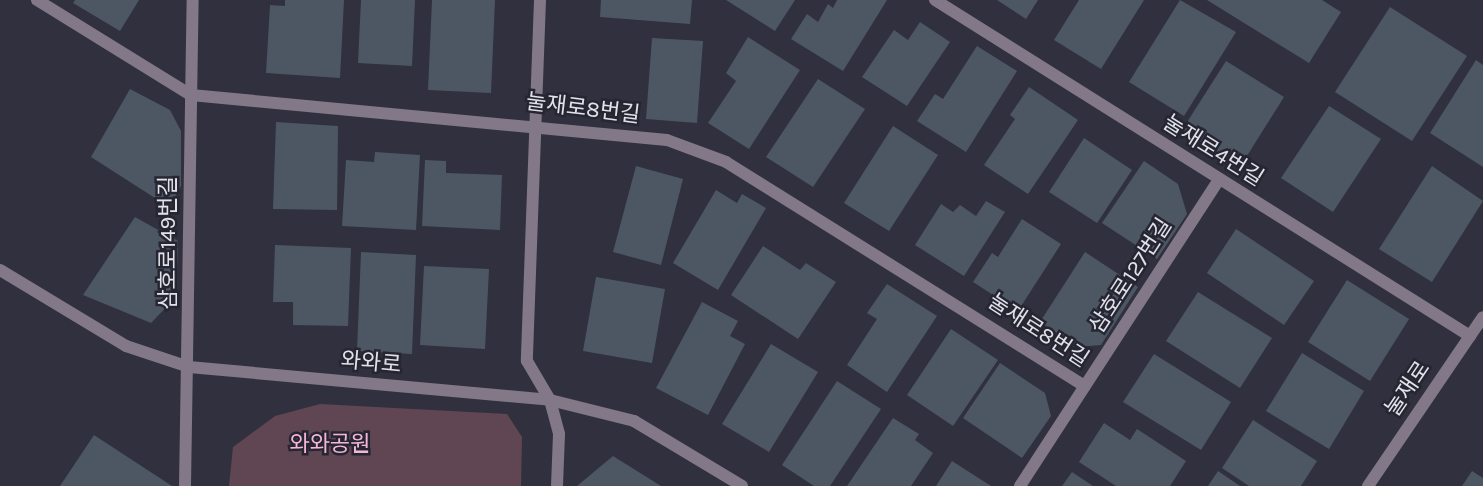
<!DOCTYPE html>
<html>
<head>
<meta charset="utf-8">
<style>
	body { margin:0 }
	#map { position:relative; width:1483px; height:486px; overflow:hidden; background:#30303e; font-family:Karla,"Noto Sans KR",sans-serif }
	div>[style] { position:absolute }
	.green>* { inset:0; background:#604653 }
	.building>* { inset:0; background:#4d5764 }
	.minor>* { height:12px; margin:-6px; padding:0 6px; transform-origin:6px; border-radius:6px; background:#827887 }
	.tertiary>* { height:12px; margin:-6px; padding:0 6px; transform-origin:6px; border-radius:6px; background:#827887 }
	span { translate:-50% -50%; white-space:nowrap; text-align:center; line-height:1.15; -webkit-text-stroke:5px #262633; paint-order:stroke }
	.street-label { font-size:22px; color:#e1e1ea }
	.park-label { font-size:22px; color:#f6b5d7 }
</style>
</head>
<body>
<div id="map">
	<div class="green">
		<div style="clip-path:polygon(320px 404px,507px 414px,522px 437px,521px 486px,229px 486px,233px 447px,275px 416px)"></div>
	</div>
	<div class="building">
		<div style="clip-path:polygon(75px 0,139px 0,120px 31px,73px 3px)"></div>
		<div style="clip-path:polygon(285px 0,344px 0,340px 78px,266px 73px,270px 5px,285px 6px)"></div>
		<div style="clip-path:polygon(361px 0,415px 0,412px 66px,358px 63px)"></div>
		<div style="clip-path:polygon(432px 0,495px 0,491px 93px,428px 90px)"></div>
		<div style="clip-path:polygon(601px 0,692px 0,690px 24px,600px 17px)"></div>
		<div style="clip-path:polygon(726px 0,795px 0,775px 31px)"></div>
		<div style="clip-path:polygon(837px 0,887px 0,843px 71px,791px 39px,807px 14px,818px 22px,828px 4px,833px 8px)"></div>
		<div style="clip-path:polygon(997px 0,1038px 0,1026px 19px)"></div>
		<div style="clip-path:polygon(1079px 0,1144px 0,1101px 69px,1054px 40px)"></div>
		<div style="clip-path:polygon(1180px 0,1236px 32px,1184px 116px,1129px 82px)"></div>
		<div style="clip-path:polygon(1207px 0,1322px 0,1341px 12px,1309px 63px)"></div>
		<div style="clip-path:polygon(1390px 7px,1467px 56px,1412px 141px,1335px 92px)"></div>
		<div style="clip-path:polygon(920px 22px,950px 42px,907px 106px,862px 77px,894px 30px,908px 40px)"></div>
		<div style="clip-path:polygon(748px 37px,800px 70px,749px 149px,708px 123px,736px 81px,726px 73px)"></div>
		<div style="clip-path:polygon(652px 38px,703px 41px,697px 123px,646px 119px)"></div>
		<div style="clip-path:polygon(977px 46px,1017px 71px,966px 152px,917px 121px,935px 94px,943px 99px)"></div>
		<div style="clip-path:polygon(1476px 60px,1483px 65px,1483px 167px,1430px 133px)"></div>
		<div style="clip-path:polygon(1226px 61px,1284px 97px,1240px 167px,1182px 130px)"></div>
		<div style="clip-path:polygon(818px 79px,865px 109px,813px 187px,766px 157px)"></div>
		<div style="clip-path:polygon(1029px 87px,1078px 120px,1028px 194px,984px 165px,1015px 119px,1010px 115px)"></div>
		<div style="clip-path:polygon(130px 89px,170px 110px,181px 131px,181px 186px,169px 207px,91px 157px)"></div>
		<div style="clip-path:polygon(1329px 106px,1381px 139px,1333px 212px,1281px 178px)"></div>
		<div style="clip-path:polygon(276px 122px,338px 126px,337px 210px,273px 209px)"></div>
		<div style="clip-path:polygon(893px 126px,938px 155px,889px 231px,844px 203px)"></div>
		<div style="clip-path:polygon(1084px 138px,1132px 170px,1097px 223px,1049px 192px)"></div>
		<div style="clip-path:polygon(375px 152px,420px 155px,416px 230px,342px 226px,346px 160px,374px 162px)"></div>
		<div style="clip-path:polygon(425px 160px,446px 161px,446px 173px,502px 175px,500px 230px,422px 226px)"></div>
		<div style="clip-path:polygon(1144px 161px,1178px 184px,1187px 214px,1157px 259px,1102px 223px)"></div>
		<div style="clip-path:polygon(636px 166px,683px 179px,661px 265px,613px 252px)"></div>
		<div style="clip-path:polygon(1432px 166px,1483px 201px,1432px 282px,1379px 249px)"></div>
		<div style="clip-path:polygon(716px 190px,737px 203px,742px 194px,766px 208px,718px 290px,673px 263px)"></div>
		<div style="clip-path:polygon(986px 201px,1005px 212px,964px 276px,915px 245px,941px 204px,953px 212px,960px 205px,976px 216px)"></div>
		<div style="clip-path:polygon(135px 217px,178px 241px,176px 297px,151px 323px,83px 295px)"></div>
		<div style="clip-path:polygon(1022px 219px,1061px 244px,1018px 311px,973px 282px,992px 253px,998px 257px)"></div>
		<div style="clip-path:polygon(1236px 229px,1314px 281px,1284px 325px,1207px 273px)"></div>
		<div style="clip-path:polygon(275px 245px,351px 248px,348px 326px,293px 325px,293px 302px,273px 302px)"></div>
		<div style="clip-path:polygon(763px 246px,800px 270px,806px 263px,836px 282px,798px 339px,731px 295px)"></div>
		<div style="clip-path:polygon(361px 252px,416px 255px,412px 354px,357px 351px)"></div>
		<div style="clip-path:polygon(1085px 252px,1138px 287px,1101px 345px,1078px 347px,1040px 322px)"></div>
		<div style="clip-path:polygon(424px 266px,489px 269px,485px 349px,420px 345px)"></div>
		<div style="clip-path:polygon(596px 277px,665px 289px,652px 363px,583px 351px)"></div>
		<div style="clip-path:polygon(1347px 280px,1409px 319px,1370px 381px,1308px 342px)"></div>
		<div style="clip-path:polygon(887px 284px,937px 316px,887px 392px,847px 365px,877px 319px,867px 313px)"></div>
		<div style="clip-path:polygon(1198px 292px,1272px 338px,1240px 388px,1166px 341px)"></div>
		<div style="clip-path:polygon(702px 302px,738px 321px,730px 336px,745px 344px,708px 415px,656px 388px)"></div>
		<div style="clip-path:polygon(951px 329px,998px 360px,953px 426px,907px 395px)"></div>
		<div style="clip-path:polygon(771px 344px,818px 372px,769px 452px,722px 424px)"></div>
		<div style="clip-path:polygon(1302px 353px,1364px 391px,1329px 449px,1266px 411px)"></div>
		<div style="clip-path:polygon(1154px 354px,1231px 402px,1201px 450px,1123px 402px)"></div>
		<div style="clip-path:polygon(1000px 363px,1045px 393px,1051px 416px,1022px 458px,963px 418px)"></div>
		<div style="clip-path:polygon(837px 381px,881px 409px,830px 486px,814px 486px,782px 465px)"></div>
		<div style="clip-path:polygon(893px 418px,919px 434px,915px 440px,933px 453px,911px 486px,847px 486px)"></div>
		<div style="clip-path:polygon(1253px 420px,1317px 461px,1301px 486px,1249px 486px,1222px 468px)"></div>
		<div style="clip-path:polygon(1104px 423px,1130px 440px,1137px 429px,1186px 461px,1170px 486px,1116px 486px,1079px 462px)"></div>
		<div style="clip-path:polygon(94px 435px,172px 486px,60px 486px)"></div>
		<div style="clip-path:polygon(613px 456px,661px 486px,577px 486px)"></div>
		<div style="clip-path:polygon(952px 461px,991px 486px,936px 486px)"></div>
		<div style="clip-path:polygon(1218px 471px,1240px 486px,1208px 486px)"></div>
		<div style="clip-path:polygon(1472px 471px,1483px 478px,1483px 486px,1462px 486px)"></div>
		<div style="clip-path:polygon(1072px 472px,1093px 486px,1062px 486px)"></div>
	</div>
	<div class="minor">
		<div style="left:37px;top:0;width:181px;rotate:31.7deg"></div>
		<div style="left:191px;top:95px;width:478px;rotate:5.4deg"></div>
		<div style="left:667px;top:140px;width:63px;rotate:20.4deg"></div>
		<div style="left:726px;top:162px;width:423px;rotate:32deg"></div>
		<div style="left:540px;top:0;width:361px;rotate:92.1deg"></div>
		<div style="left:527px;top:361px;width:45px;rotate:59.5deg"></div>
		<div style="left:550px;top:400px;width:35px;rotate:75deg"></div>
		<div style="left:559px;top:434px;width:52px;rotate:92.2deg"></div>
		<div style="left:935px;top:0;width:632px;rotate:32.13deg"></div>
		<div style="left:0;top:270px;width:147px;rotate:31.1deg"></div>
		<div style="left:126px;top:346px;width:66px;rotate:18.4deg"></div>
		<div style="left:189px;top:367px;width:363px;rotate:5.2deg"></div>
		<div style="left:550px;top:400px;width:87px;rotate:14deg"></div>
		<div style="left:634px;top:421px;width:126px;rotate:31deg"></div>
		<div style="left:185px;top:486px;width:486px;rotate:-89.1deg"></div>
		<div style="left:1020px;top:486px;width:366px;rotate:-57deg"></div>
	</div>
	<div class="tertiary">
		<div style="left:1368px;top:486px;width:204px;rotate:-55.8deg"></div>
	</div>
	<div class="street-label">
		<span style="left:583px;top:109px;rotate:7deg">눌재로8번길</span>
		<span style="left:1213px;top:151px;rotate:32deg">눌재로4번길</span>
		<span style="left:169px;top:243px;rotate:-90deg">삼호로149번길</span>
		<span style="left:1131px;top:276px;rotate:-57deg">삼호로127번길</span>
		<span style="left:1038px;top:331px;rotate:33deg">눌재로8번길</span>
		<span style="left:371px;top:363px;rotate:5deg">와와로</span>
		<span style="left:1408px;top:389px;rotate:-56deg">눌재로</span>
	</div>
	<div class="park-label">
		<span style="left:330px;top:445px">와와공원</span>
	</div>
</div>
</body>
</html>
